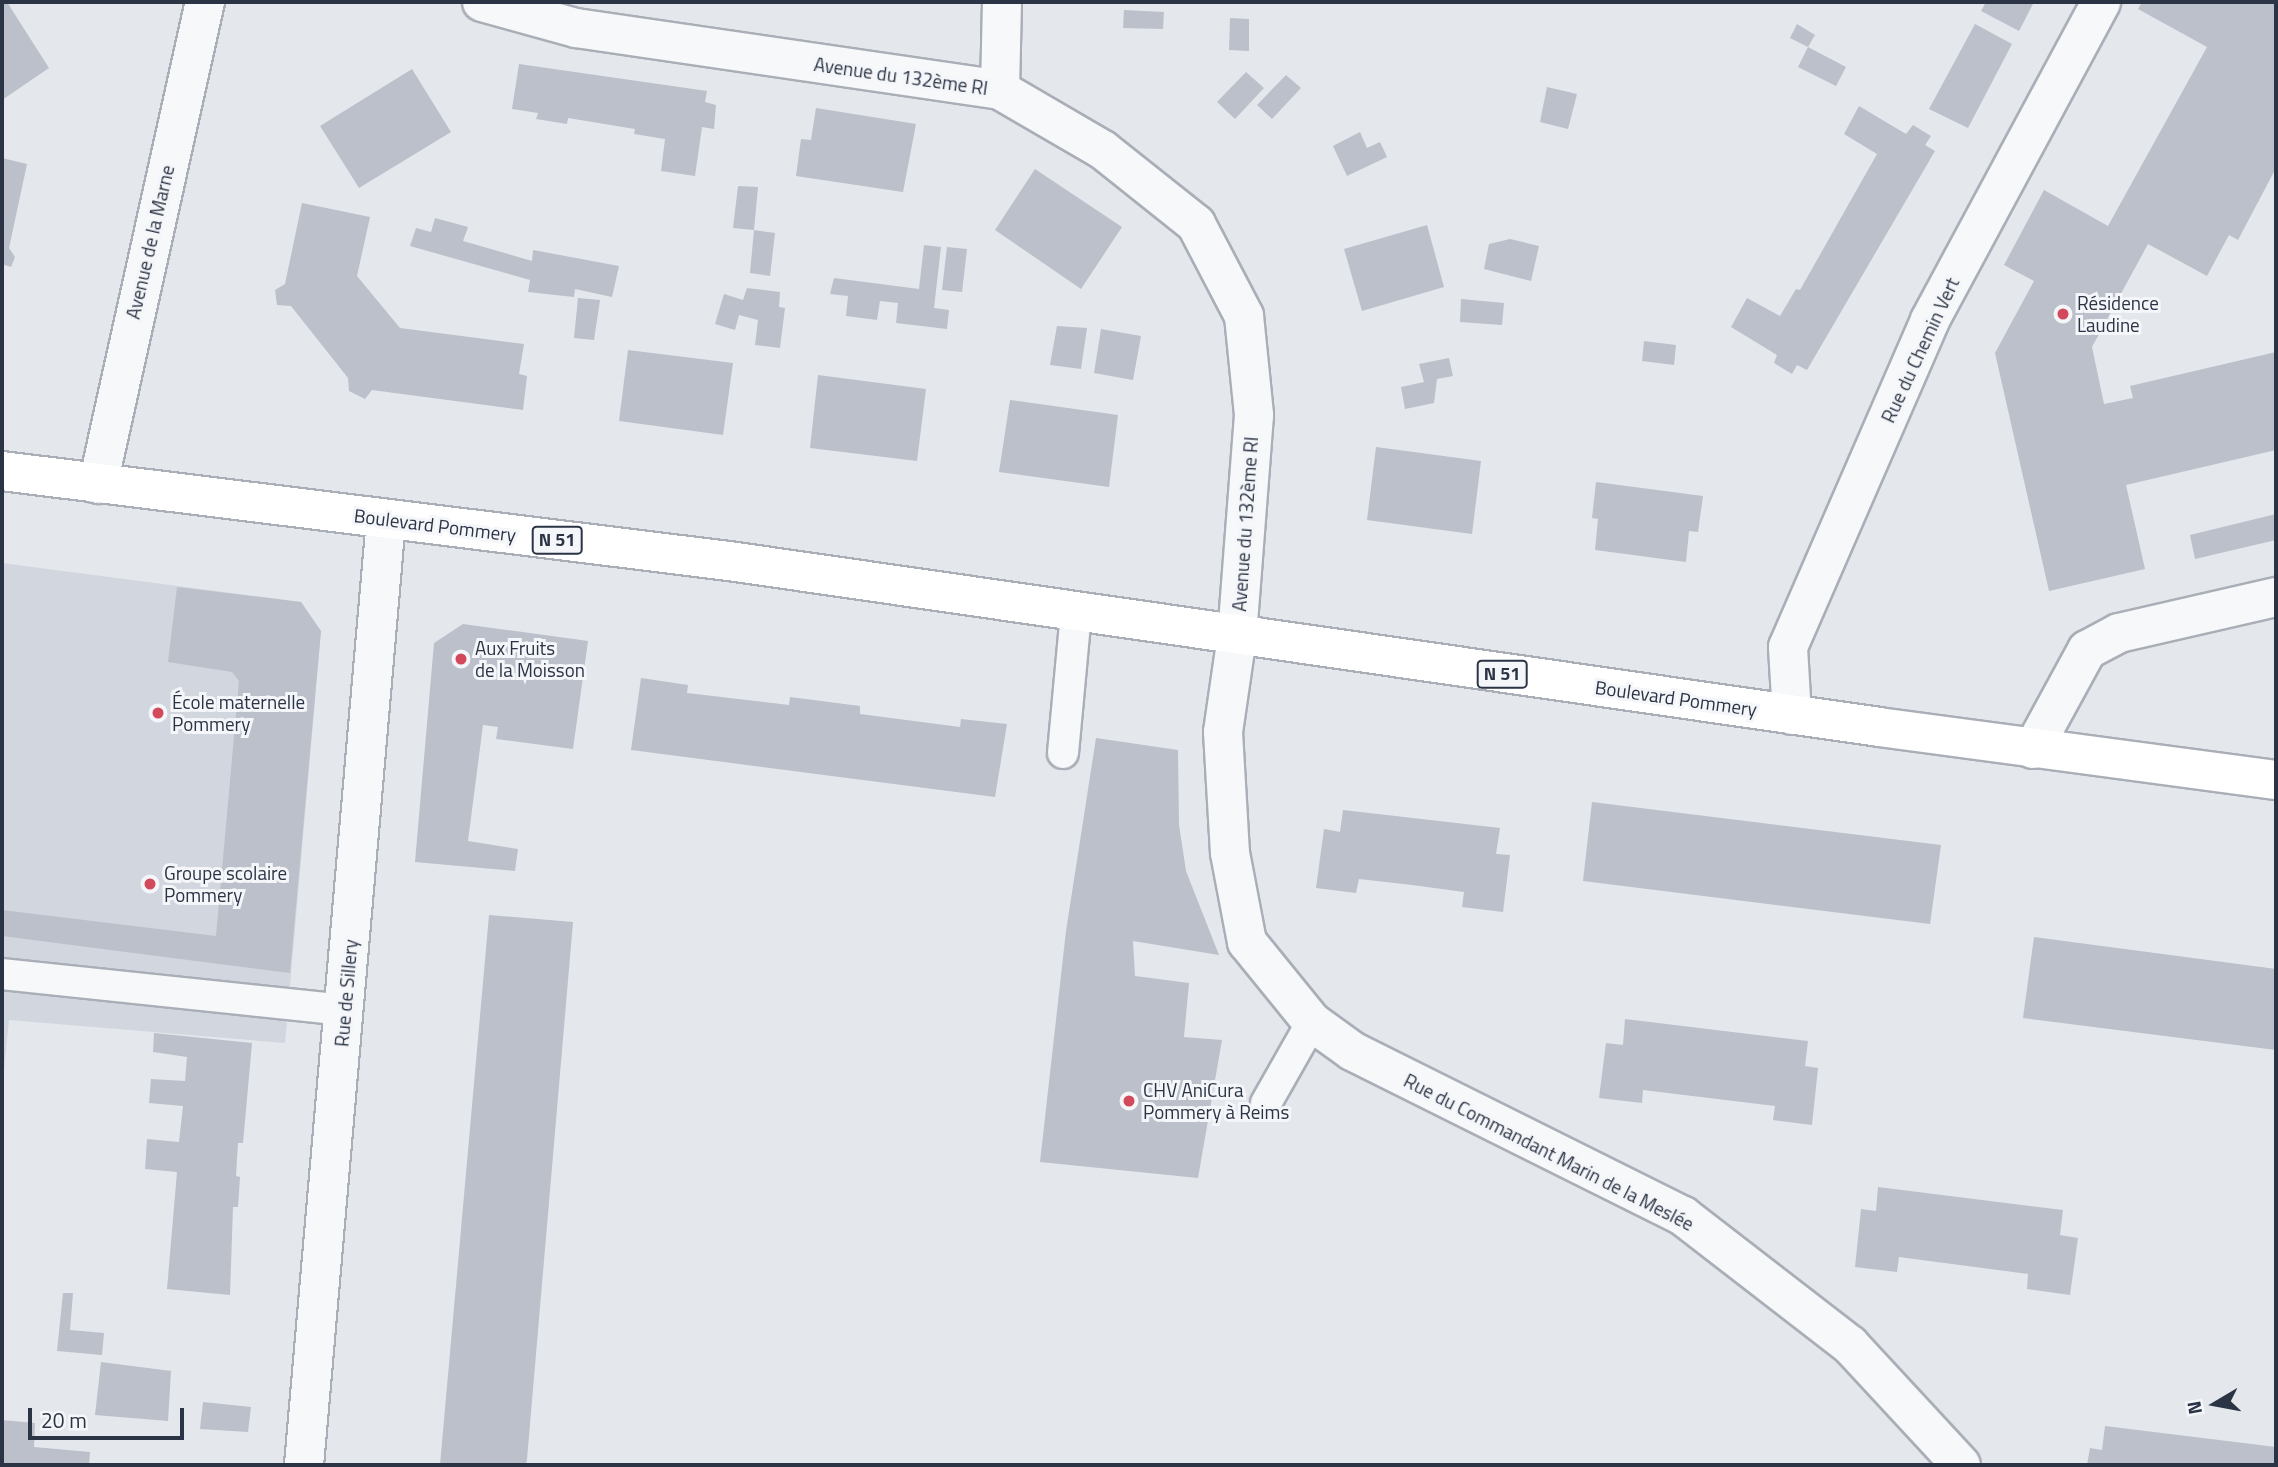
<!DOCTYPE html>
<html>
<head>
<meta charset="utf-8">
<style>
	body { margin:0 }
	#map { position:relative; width:2278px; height:1467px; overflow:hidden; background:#e4e7ec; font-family:"Titillium Web",sans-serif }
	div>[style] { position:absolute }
	.built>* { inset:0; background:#d2d6de }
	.building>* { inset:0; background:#bbc0ca }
	.roads { filter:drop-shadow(2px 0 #a9aeb7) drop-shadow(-2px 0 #a9aeb7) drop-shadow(0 2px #a9aeb7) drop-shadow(0 -2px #a9aeb7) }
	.service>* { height:30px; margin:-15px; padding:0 15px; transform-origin:15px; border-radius:15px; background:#f7f8fa }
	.minor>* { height:38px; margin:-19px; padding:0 19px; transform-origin:19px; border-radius:19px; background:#f7f8fa }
	.primary>* { height:38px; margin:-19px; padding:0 19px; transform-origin:19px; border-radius:19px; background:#fff }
	.dots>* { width:19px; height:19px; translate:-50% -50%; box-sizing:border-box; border:4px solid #f4f6f9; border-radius:50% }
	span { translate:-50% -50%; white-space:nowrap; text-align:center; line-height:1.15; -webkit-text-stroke:6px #f4f6f9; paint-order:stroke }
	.shield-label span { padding:2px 5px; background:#f4f6f9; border:2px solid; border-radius:5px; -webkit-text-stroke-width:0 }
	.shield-label { font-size:18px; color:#2b3445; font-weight:700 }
	.street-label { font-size:19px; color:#2b3445 }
	.poi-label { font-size:19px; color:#2b3445 }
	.left { translate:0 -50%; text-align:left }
	.frame { position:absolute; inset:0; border:4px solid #2b3445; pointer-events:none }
	.north { position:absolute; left:2180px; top:1369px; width:70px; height:70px; -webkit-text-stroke:5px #f4f6f9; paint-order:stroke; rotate:260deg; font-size:19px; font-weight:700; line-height:28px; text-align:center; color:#2b3445 }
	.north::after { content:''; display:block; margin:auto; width:24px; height:32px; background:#2b3445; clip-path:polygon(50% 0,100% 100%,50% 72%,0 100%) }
	.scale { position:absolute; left:28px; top:1408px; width:156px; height:32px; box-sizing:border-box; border:4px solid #2b3445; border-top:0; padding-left:9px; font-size:21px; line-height:24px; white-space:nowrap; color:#2b3445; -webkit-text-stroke:5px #f4f6f9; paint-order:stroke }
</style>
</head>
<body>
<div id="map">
	<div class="built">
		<div style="clip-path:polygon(2px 563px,301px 602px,321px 631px,285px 1043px,9px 1020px,2px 1089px)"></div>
	</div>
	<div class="building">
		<div style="clip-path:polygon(2px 2px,7px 2px,49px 68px,2px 100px)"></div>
		<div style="clip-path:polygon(1986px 2px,2034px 2px,2019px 31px,1981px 11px)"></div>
		<div style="clip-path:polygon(2142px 2px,2276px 2px,2276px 168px,2238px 240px,2229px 235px,2207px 276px,2148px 244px,2092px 347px,2104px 404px,2133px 398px,2130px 386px,2276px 352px,2276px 450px,2126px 485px,2145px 569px,2049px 591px,1995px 353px,2034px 281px,2004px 265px,2044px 190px,2108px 226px,2207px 47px,2138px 9px)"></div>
		<div style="clip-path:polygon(1124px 10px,1164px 12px,1163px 29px,1123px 28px)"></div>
		<div style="clip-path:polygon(1230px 18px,1249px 19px,1249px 51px,1229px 50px)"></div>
		<div style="clip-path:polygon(1797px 24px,1815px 35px,1808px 47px,1790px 38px)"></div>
		<div style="clip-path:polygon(1975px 24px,2012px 44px,1968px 128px,1929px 109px)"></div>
		<div style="clip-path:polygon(1808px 47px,1846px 67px,1836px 86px,1798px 67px)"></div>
		<div style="clip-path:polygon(519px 64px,707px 91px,705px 102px,716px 105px,714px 129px,702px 127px,695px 176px,661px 171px,665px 139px,634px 134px,635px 129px,568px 118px,567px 124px,536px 119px,538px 113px,512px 109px)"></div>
		<div style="clip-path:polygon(412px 69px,451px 132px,359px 188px,320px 126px)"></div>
		<div style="clip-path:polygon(1246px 72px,1264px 88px,1235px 119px,1217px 102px)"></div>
		<div style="clip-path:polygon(1286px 75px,1301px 88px,1272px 119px,1257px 105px)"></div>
		<div style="clip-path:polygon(1547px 87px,1577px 94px,1568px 129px,1540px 122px)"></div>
		<div style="clip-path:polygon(1859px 106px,1906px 134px,1913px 125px,1931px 136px,1925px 145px,1935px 151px,1807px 370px,1797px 365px,1792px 374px,1774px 363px,1777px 355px,1731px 327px,1747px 298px,1780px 316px,1796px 289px,1800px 290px,1877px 154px,1844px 134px)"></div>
		<div style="clip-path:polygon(816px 108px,916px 124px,903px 192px,796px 176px,801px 139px,811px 140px)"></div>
		<div style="clip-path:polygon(1360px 132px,1367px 148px,1380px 142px,1387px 157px,1347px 176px,1333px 146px)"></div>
		<div style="clip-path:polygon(2px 158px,27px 164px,9px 248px,15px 257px,11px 267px,2px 264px)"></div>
		<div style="clip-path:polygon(1035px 169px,1122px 227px,1081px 289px,995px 230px)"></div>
		<div style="clip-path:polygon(738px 186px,758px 187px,754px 230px,733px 228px)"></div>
		<div style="clip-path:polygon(302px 203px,370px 217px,357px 276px,400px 328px,524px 344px,519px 374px,527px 376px,523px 410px,372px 390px,365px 399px,349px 391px,348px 378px,291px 306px,277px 305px,275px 290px,285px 284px)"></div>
		<div style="clip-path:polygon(435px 218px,468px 227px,463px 241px,532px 261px,533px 250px,619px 266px,612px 297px,575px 289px,574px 297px,528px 292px,530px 280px,410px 246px,416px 228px,431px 232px)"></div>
		<div style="clip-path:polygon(1427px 225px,1444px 287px,1362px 311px,1344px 249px)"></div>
		<div style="clip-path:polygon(754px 230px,775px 233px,770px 276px,750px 273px)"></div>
		<div style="clip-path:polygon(1510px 239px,1539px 246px,1531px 281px,1484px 269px,1489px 244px)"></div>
		<div style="clip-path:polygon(924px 245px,941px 247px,934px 308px,949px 310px,947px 329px,896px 323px,898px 303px,880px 301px,877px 320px,846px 316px,848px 296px,830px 294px,834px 278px,919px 289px)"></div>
		<div style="clip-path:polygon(947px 247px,967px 249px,962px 292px,942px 290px)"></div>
		<div style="clip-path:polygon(747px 288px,780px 292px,779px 307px,785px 308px,780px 348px,755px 345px,758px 320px,739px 315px,735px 330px,715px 324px,724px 294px,743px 300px)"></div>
		<div style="clip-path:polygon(578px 298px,600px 300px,594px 340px,574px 338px)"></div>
		<div style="clip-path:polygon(1461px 299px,1504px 303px,1502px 325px,1460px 322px)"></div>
		<div style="clip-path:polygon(1057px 326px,1087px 328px,1081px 369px,1050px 365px)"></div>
		<div style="clip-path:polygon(1101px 329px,1141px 336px,1133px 380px,1094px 373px)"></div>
		<div style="clip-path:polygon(1644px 341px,1676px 345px,1674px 365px,1642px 361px)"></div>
		<div style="clip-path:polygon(628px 350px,733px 363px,723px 435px,619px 421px)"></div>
		<div style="clip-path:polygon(1449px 358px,1453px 376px,1437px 379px,1434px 403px,1405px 409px,1401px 387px,1424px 382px,1419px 364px)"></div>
		<div style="clip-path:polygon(818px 375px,926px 389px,917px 461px,810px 448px)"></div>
		<div style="clip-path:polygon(1010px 400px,1118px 415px,1109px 487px,999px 472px)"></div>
		<div style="clip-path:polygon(1376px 447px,1481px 461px,1472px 534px,1367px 520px)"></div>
		<div style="clip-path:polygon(1596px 482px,1703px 496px,1698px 532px,1689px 531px,1686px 562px,1595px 550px,1598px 519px,1592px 518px)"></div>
		<div style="clip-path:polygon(2276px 514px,2276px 540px,2195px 559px,2190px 535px)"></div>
		<div style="clip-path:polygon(177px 587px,301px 602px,321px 631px,290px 973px,2px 936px,2px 910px,216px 936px,239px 681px,232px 672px,168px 662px)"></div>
		<div style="clip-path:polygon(463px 624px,588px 641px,573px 749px,496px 739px,498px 727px,483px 725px,468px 841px,518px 849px,515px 871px,415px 862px,434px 643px)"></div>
		<div style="clip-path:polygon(641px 678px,688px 685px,687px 693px,789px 705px,790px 697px,860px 706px,860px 714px,960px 727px,961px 719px,1007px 724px,995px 797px,631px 750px)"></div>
		<div style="clip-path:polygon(1096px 738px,1178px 750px,1179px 825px,1186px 871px,1219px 955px,1133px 941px,1135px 976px,1189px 983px,1184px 1037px,1222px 1040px,1198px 1178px,1040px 1162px,1066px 931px)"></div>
		<div style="clip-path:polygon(1592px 802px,1941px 845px,1930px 924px,1583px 881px)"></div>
		<div style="clip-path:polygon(1343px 810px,1500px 828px,1496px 854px,1510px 855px,1503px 912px,1462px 907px,1464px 892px,1412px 885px,1359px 879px,1356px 893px,1316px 888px,1324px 829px,1340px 832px)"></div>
		<div style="clip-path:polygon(489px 915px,573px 922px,527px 1459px,526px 1465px,440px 1465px)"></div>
		<div style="clip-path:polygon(2034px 937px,2276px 969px,2276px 1050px,2023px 1018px)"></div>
		<div style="clip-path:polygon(1625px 1019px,1808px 1041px,1805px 1066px,1818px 1068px,1812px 1125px,1773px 1120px,1775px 1106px,1643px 1090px,1642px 1103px,1599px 1098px,1606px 1043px,1623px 1045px)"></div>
		<div style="clip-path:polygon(154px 1033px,252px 1043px,243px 1143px,238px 1143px,236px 1176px,240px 1177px,238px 1207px,233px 1207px,230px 1295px,167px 1289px,177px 1172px,145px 1169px,147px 1139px,179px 1142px,183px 1106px,149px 1103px,151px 1079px,185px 1081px,187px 1057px,153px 1052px)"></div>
		<div style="clip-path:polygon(1878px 1187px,2063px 1210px,2060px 1235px,2078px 1238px,2070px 1295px,2027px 1289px,2028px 1274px,1899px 1257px,1897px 1272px,1855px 1267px,1861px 1209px,1876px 1211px)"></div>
		<div style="clip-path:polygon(63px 1293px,73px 1293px,70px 1330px,104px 1333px,102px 1355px,57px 1351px)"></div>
		<div style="clip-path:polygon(101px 1362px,171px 1371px,168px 1421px,95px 1415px)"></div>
		<div style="clip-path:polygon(203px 1402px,251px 1407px,248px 1432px,200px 1429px)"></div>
		<div style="clip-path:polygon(2px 1420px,35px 1423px,34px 1447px,90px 1452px,89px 1465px,2px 1465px)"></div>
		<div style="clip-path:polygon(2105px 1426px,2276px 1447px,2276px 1465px,2087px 1465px,2090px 1448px,2102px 1450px)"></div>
	</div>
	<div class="roads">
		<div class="service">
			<div style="left:1063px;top:753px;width:142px;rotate:-84.7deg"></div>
			<div style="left:2px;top:974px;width:344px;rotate:6deg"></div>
			<div style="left:1266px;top:1103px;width:93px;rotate:-60.4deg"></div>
		</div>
		<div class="minor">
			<div style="left:482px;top:2px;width:98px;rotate:15.5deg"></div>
			<div style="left:576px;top:28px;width:429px;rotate:8.3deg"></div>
			<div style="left:1000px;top:90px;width:119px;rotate:30.2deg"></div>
			<div style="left:1103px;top:150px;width:119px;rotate:38.5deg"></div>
			<div style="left:1196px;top:224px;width:104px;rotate:62.4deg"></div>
			<div style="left:1244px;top:316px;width:100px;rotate:84.2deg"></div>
			<div style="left:1254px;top:415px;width:222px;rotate:94.4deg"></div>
			<div style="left:1237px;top:636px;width:97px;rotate:98.3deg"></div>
			<div style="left:1223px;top:732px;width:121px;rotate:86.7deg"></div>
			<div style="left:1230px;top:853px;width:91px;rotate:79.2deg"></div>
			<div style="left:1247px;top:942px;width:103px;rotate:50.9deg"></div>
			<div style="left:1312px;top:1022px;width:49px;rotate:35.9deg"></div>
			<div style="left:1352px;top:1051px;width:370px;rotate:26.5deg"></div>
			<div style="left:1683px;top:1216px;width:211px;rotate:37.7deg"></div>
			<div style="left:1850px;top:1345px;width:163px;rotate:47.2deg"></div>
			<div style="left:1000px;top:90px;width:88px;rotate:-88.7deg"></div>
			<div style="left:98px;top:484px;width:494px;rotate:-77.5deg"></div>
			<div style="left:1792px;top:715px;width:68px;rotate:-93.4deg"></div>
			<div style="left:1788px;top:647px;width:357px;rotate:-66.5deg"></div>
			<div style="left:1930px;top:320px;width:361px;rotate:-61.7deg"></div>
			<div style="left:2033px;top:749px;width:113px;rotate:-61.4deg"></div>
			<div style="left:2087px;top:650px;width:36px;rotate:-28deg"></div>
			<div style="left:2119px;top:633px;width:161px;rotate:-12.9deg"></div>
			<div style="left:304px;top:1465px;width:949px;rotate:-85.04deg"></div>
		</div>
		<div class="primary">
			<div style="left:2px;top:471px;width:733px;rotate:7.06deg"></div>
			<div style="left:729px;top:561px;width:1162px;rotate:8.21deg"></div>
			<div style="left:1879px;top:727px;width:401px;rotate:7.6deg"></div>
		</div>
	</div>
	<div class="dots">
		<div style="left:2063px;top:314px;background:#d1495b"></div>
		<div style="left:461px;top:659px;background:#d1495b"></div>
		<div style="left:158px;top:713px;background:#d1495b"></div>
		<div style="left:150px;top:884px;background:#d1495b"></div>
		<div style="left:1129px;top:1101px;background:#d1495b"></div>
	</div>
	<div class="shield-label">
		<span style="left:557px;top:540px">N 51</span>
		<span style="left:1502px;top:674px">N 51</span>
	</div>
	<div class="street-label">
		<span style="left:901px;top:76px;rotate:8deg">Avenue du 132ème RI</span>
		<span style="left:150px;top:242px;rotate:-77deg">Avenue de la Marne</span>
		<span style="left:1920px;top:350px;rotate:-65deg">Rue du Chemin Vert</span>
		<span style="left:1245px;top:524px;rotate:-86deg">Avenue du 132ème RI</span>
		<span style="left:435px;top:525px;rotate:7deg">Boulevard Pommery</span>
		<span style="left:1676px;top:698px;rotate:8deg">Boulevard Pommery</span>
		<span style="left:346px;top:993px;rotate:-85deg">Rue de Sillery</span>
		<span style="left:1549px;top:1152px;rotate:27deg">Rue du Commandant Marin de la Meslée</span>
	</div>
	<div class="poi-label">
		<span class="left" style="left:2077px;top:314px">Résidence<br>Laudine</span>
		<span class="left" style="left:475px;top:659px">Aux Fruits<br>de la Moisson</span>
		<span class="left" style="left:172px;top:713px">École maternelle<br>Pommery</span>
		<span class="left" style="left:164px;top:884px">Groupe scolaire<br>Pommery</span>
		<span class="left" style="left:1143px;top:1101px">CHV AniCura<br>Pommery à Reims</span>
	</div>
	<div class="frame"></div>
	<div class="north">N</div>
	<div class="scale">20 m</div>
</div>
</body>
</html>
